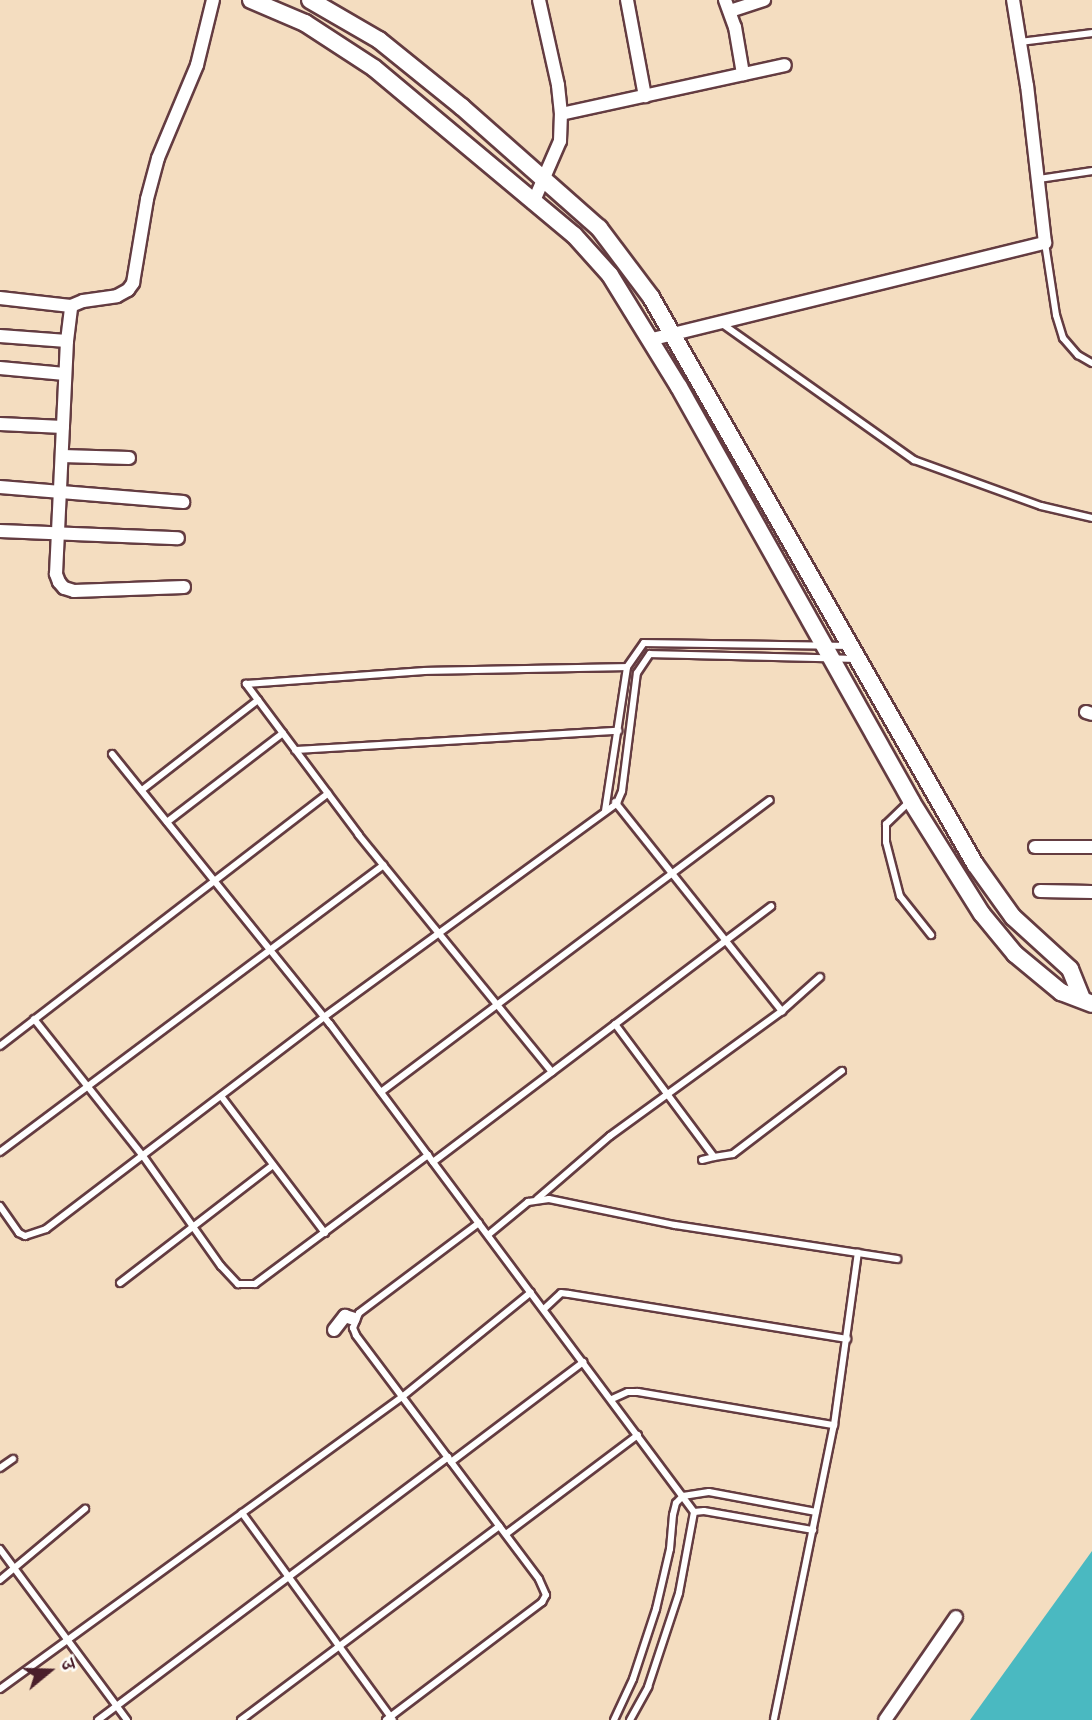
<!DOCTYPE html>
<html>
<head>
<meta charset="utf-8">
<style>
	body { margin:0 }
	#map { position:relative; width:1092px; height:1720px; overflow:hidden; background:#f4ddc0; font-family:"Gentium Book Plus","Noto Serif Devanagari",serif }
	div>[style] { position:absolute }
	.water>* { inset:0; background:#4ab9c1 }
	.roads { filter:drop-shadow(2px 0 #643c41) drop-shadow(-2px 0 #643c41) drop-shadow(0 2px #643c41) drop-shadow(0 -2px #643c41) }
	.service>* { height:6px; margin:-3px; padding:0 3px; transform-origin:3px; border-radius:3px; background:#fff }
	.minor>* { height:12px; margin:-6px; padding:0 6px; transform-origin:6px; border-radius:6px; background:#fff }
	.tertiary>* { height:16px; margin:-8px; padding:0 8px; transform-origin:8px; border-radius:8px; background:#fff }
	span { translate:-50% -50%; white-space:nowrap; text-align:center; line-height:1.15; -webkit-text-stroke:5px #fdfcf7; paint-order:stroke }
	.north { position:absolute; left:14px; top:1636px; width:70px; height:70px; -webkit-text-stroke:5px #fdfcf7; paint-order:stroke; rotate:71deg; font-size:19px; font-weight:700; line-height:28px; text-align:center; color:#4a1f2b }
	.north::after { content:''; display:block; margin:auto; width:24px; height:32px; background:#4a1f2b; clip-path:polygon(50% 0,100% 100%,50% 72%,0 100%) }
</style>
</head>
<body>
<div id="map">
	<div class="water">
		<div style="clip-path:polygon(1092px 1551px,1092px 1720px,970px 1720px)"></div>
	</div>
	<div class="roads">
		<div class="service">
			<div style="left:1020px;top:42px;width:73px;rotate:-7.1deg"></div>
			<div style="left:1039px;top:179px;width:54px;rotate:-8.6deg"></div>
			<div style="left:1045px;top:243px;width:73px;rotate:81.3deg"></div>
			<div style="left:1056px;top:315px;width:24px;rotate:73deg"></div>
			<div style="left:1063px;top:338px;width:23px;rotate:49deg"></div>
			<div style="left:1078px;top:355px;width:16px;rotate:30deg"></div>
			<div style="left:721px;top:323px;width:237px;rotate:35.4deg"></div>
			<div style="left:914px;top:460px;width:135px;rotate:19.9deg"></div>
			<div style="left:1041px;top:506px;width:52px;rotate:13.2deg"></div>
			<div style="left:295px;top:750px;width:324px;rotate:-3.4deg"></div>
			<div style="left:112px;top:754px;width:347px;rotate:51.1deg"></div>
			<div style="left:330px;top:1024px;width:609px;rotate:53.28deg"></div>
			<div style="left:142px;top:790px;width:147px;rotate:-37.8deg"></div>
			<div style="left:615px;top:802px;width:268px;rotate:51.4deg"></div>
			<div style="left:909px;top:802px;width:32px;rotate:136deg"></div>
			<div style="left:886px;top:824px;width:18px;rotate:90deg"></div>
			<div style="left:886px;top:842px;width:56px;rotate:75.5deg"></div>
			<div style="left:900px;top:896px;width:50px;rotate:51.5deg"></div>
			<div style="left:605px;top:811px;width:146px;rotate:-81.3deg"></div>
			<div style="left:627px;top:667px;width:29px;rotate:-55deg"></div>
			<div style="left:644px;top:643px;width:204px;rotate:0.8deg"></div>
			<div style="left:167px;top:822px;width:146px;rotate:-37.5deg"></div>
			<div style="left:34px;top:1019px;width:175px;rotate:51.5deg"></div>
			<div style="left:143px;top:1156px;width:135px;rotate:54.7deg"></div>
			<div style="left:221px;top:1266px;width:25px;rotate:47deg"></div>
			<div style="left:238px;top:1284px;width:17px"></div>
			<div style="left:255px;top:1284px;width:216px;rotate:-36.7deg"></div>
			<div style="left:615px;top:1024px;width:166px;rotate:53.3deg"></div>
			<div style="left:714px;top:1157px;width:19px;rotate:-9deg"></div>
			<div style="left:733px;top:1154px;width:137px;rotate:-37.3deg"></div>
			<div style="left:0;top:1046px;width:414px;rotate:-37.6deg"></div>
			<div style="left:552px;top:1072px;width:306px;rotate:-129.2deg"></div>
			<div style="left:359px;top:835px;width:189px;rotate:-126.8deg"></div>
			<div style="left:246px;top:684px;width:179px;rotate:-4.2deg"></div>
			<div style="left:425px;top:671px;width:202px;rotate:-1.1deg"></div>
			<div style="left:381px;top:1092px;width:486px;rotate:-36.9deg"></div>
			<div style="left:221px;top:1096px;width:172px;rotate:52.8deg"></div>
			<div style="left:0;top:1152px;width:479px;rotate:-36.8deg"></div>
			<div style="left:702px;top:1160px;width:12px;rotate:-14deg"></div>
			<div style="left:433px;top:1162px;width:424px;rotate:-37.1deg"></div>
			<div style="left:537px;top:1199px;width:96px;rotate:-40.8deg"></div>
			<div style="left:610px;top:1136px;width:213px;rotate:-36deg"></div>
			<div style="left:782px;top:1011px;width:51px;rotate:-41.8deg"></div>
			<div style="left:0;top:1206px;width:33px;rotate:55deg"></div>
			<div style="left:19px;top:1233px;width:7px;rotate:27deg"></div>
			<div style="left:25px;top:1236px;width:22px;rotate:-18deg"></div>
			<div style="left:46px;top:1229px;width:350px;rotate:-37.3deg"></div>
			<div style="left:324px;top:1017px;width:363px;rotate:-36.1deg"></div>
			<div style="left:617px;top:803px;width:13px;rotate:-67deg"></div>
			<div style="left:622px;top:791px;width:119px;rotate:-82.8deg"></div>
			<div style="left:637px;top:673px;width:23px;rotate:-56deg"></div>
			<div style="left:650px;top:654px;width:205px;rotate:1.4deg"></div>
			<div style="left:488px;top:1235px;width:52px;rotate:-39.5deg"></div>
			<div style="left:528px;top:1202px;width:21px;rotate:-8deg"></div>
			<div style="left:549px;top:1199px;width:129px;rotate:11.7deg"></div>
			<div style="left:675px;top:1225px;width:225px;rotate:8.7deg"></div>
			<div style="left:120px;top:1283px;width:193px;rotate:-37.6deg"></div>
			<div style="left:544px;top:1309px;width:23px;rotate:-43deg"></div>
			<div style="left:561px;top:1293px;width:8px;rotate:7deg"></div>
			<div style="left:569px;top:1294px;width:282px;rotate:9.2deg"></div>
			<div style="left:612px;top:1399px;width:17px;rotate:-24deg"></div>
			<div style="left:628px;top:1392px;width:10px"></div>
			<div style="left:638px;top:1392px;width:199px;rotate:9.6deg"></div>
			<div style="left:451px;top:1462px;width:166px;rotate:-37.1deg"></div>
			<div style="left:0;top:1468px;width:16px;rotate:-35deg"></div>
			<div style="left:242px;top:1513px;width:256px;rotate:53.9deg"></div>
			<div style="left:506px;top:1534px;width:165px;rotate:-36.9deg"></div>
			<div style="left:0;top:1549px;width:213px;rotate:53.4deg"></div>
			<div style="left:0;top:1580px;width:111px;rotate:-39.9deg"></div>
			<div style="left:0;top:1689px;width:497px;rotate:-36deg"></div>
			<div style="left:402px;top:1397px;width:166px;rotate:-39.1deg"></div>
			<div style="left:774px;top:1719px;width:300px;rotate:-78.5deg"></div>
			<div style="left:834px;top:1425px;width:174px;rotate:-82.1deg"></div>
			<div style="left:98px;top:1720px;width:438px;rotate:-36.9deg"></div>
			<div style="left:241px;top:1720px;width:323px;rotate:-36.9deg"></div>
			<div style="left:386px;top:1720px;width:196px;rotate:-37.1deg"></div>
			<div style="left:542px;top:1602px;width:8px;rotate:-60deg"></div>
			<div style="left:546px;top:1595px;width:17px;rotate:-114deg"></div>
			<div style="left:539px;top:1579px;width:305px;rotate:-126.9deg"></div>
			<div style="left:356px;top:1335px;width:8px;rotate:-113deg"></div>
			<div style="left:353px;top:1328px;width:16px;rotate:-68deg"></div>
			<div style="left:359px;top:1313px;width:150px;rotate:-36.9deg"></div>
			<div style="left:614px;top:1720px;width:45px;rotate:-65.1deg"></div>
			<div style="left:633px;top:1679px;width:74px;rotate:-71.8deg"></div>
			<div style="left:656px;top:1609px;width:62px;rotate:-76.9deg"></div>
			<div style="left:670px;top:1549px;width:34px;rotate:-85deg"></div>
			<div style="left:673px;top:1515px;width:12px;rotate:-76deg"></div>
			<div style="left:676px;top:1503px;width:10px;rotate:-45deg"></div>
			<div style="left:683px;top:1496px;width:26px;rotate:-9deg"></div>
			<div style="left:709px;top:1492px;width:109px;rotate:10.6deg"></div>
			<div style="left:630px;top:1720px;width:38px;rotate:-61deg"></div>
			<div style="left:648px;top:1687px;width:99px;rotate:-71.7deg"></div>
			<div style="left:679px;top:1593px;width:82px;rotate:-79.5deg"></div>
			<div style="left:694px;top:1512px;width:10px;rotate:-6deg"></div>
			<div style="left:704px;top:1511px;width:111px;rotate:9.9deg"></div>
		</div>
		<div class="minor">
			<div style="left:627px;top:0;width:98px;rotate:79.4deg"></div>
			<div style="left:725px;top:0;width:29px;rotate:70deg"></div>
			<div style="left:735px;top:27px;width:48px;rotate:80.3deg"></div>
			<div style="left:730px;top:11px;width:36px;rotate:-18deg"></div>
			<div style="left:561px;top:114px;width:229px;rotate:-12.3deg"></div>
			<div style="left:533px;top:203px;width:68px;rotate:-66.5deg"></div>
			<div style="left:560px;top:141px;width:27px;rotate:-88deg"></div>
			<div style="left:561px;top:114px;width:29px;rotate:-96deg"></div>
			<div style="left:558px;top:85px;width:87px;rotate:-102.6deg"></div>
			<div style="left:0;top:298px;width:71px;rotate:6.4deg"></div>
			<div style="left:0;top:336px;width:67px;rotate:4.3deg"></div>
			<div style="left:649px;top:340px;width:408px;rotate:-13.8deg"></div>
			<div style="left:1045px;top:243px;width:158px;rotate:-96.5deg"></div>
			<div style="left:1027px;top:86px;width:87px;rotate:-99.2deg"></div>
			<div style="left:0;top:368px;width:65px;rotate:5.3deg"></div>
			<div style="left:0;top:424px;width:63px;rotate:2.7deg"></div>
			<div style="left:62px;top:456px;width:67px;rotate:1.7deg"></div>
			<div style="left:0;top:487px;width:184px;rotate:4.7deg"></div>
			<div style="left:0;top:531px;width:178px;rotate:2.3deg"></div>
			<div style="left:184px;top:587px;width:110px;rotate:177.9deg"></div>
			<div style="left:74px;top:591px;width:10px;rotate:-163deg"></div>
			<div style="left:64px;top:588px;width:8px;rotate:-130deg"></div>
			<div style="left:59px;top:582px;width:9px;rotate:-111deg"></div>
			<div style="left:56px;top:574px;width:233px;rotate:-87.3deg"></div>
			<div style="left:67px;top:341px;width:35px;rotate:-83deg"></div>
			<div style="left:71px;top:306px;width:13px;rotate:-23deg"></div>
			<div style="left:83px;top:301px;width:34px;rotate:-8deg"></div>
			<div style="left:117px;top:296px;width:13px;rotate:-29deg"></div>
			<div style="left:128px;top:290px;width:9px;rotate:-54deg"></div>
			<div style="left:133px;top:283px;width:85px;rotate:-80.5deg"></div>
			<div style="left:147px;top:199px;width:42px;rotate:-75deg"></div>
			<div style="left:158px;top:158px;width:101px;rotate:-67.2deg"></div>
			<div style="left:197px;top:65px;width:67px;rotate:-76.2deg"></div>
			<div style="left:1086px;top:712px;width:6px;rotate:18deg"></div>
			<div style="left:1035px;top:847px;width:57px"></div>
			<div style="left:1040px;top:891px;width:52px;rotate:1.1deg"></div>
			<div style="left:334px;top:1330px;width:18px;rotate:-52deg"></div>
			<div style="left:345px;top:1316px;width:9px;rotate:18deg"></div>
			<div style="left:885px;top:1720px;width:125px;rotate:-55.4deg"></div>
		</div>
		<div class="tertiary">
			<div style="left:251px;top:0;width:59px;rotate:23.1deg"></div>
			<div style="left:305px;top:23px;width:82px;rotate:33.1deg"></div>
			<div style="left:374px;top:68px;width:261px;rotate:39.9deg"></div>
			<div style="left:574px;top:235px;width:54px;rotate:48deg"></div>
			<div style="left:610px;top:275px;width:132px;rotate:58.4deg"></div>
			<div style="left:679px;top:387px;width:475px;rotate:60.7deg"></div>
			<div style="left:911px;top:801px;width:133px;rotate:57.9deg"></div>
			<div style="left:982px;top:914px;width:52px;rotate:50.5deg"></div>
			<div style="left:1015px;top:954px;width:60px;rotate:39.6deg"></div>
			<div style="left:1061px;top:992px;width:33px;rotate:21deg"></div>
			<div style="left:310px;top:0;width:80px;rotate:30.1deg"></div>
			<div style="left:379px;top:40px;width:107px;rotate:38.9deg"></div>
			<div style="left:462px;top:107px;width:183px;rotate:41.5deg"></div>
			<div style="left:599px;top:228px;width:86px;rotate:53deg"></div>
			<div style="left:651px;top:297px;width:653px;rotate:60.26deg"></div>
			<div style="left:975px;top:864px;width:65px;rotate:54.4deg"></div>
			<div style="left:1013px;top:917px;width:77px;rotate:42.4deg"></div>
			<div style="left:1070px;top:969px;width:31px;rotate:68deg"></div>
		</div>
	</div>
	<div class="north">उ</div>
</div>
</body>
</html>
